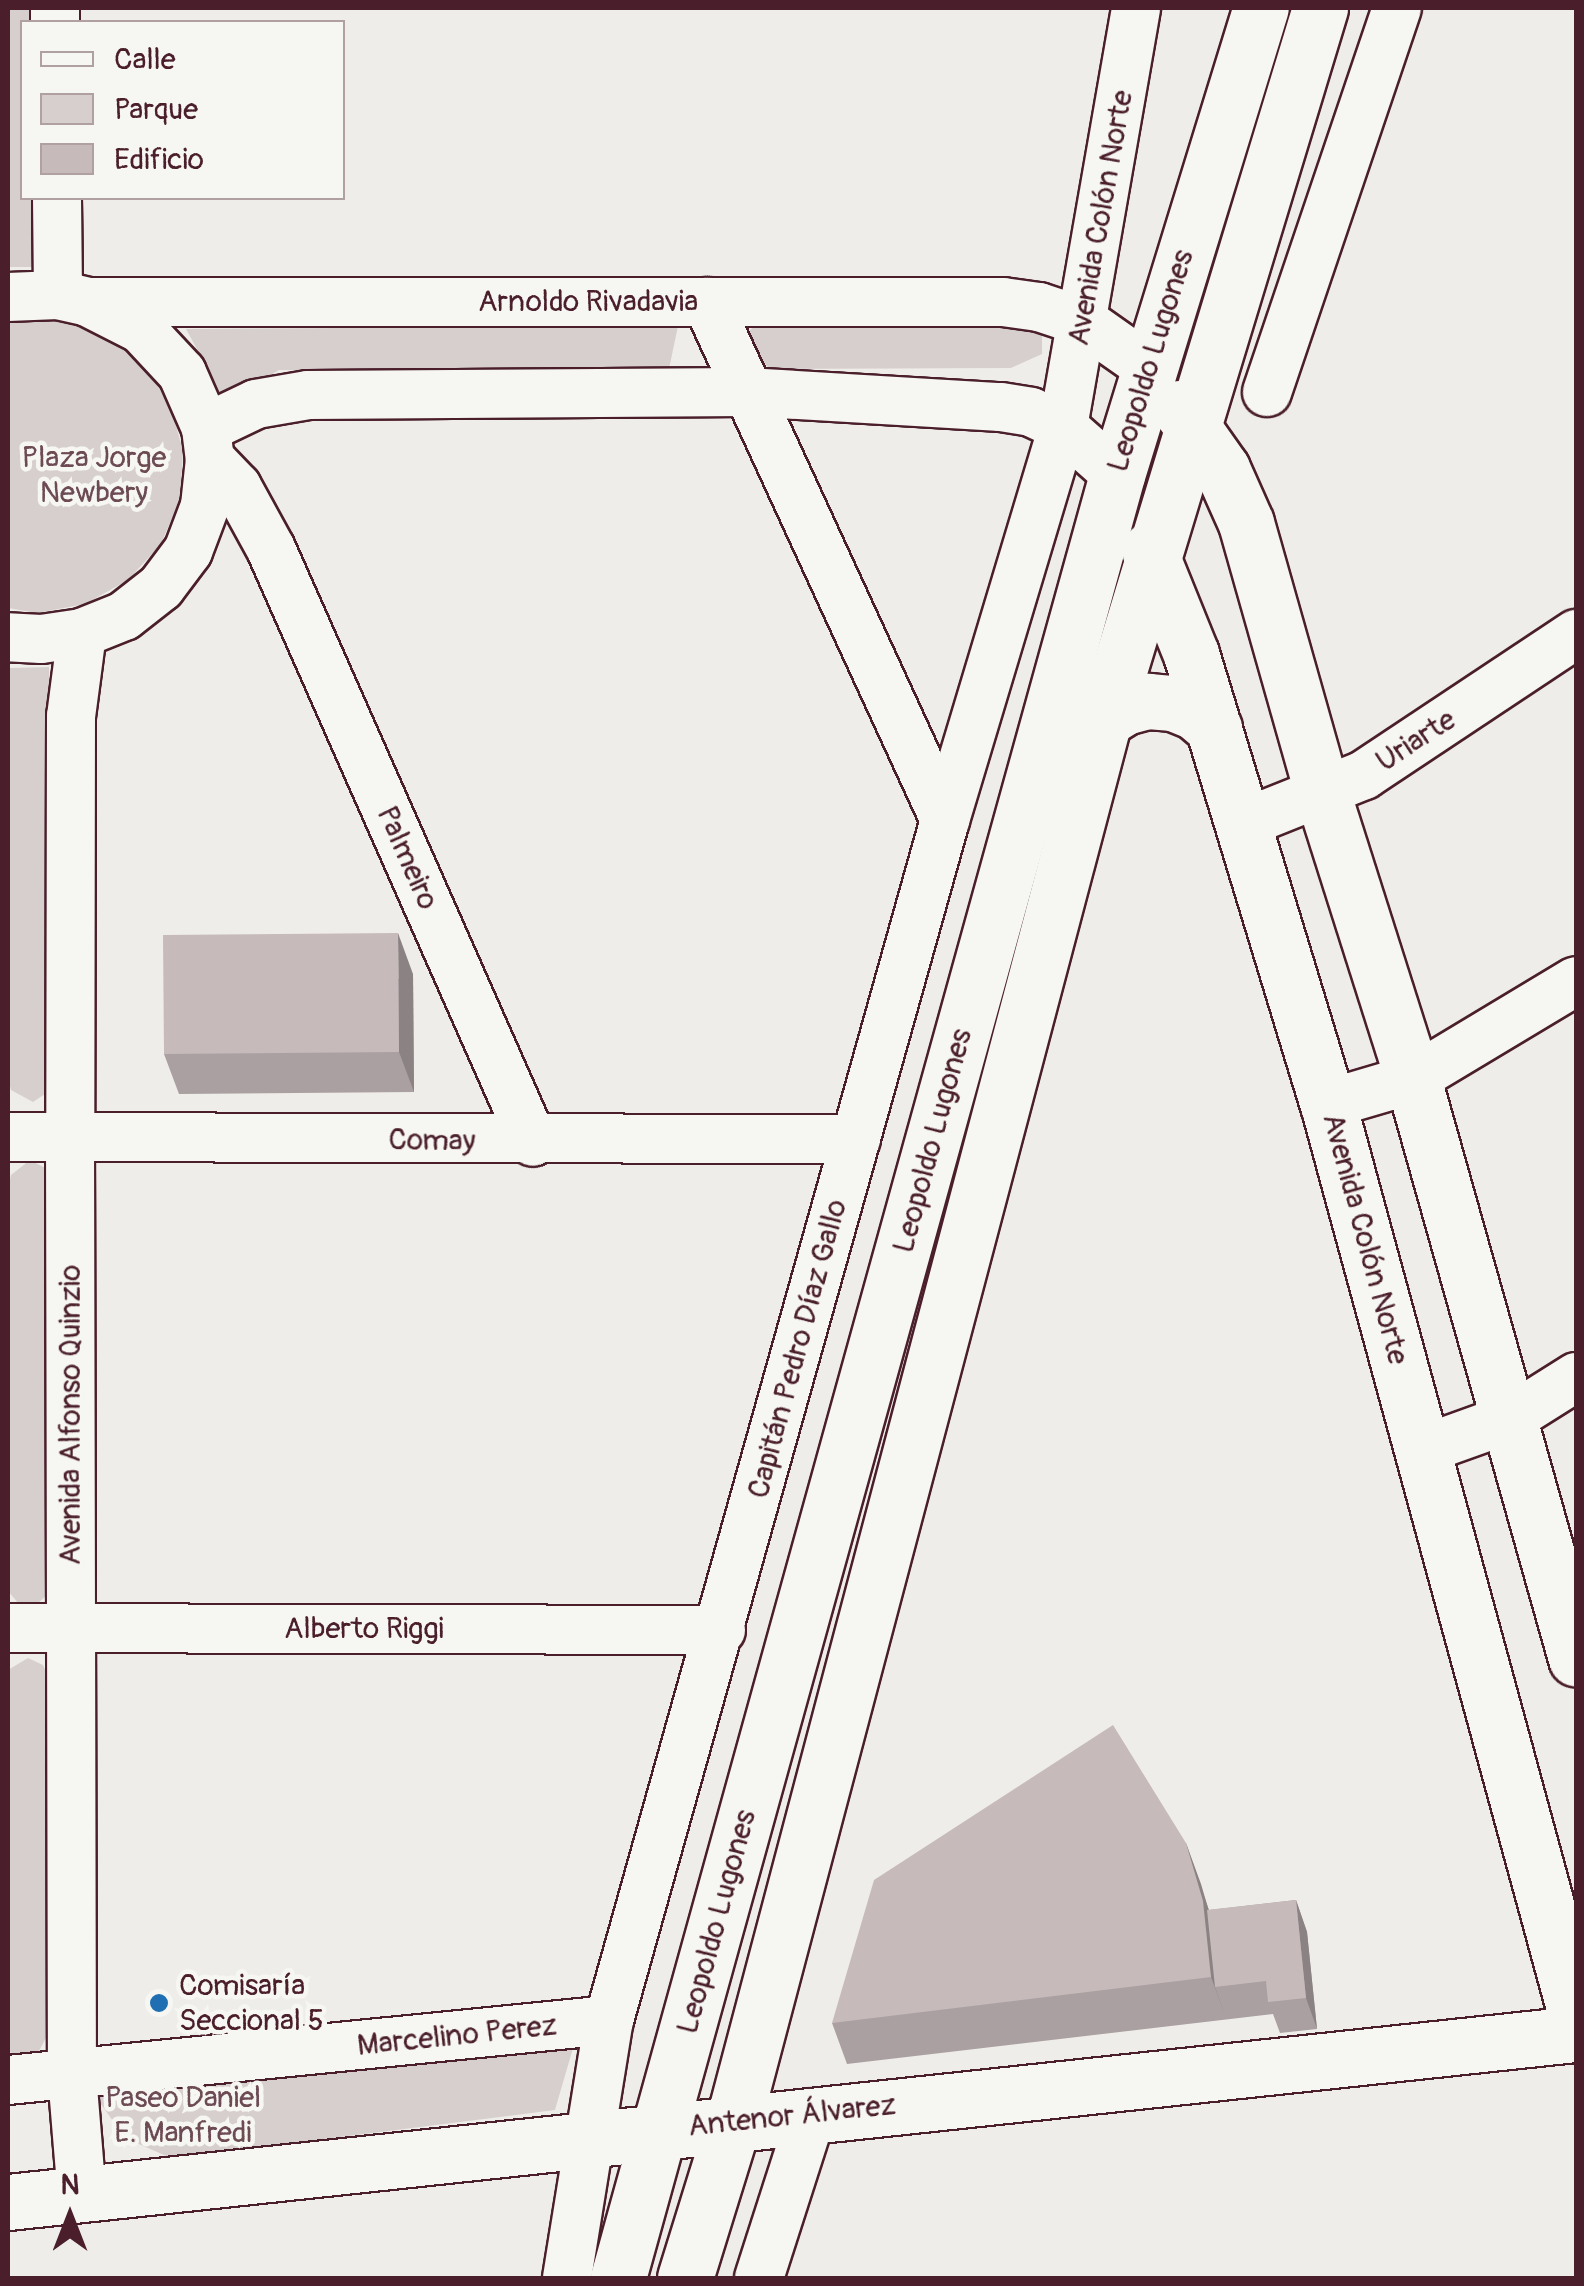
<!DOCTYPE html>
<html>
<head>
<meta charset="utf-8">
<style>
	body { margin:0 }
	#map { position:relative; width:1584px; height:2286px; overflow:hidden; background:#efedea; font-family:Pangolin,sans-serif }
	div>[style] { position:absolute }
	.green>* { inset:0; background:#d7cfce }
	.roads { filter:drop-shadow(2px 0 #4a1f2b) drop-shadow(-2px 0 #4a1f2b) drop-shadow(0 2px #4a1f2b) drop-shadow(0 -2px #4a1f2b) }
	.minor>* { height:48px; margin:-24px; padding:0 24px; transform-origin:24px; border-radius:24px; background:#f6f6f2 }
	.major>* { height:55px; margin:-27.5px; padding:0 27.5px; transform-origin:27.5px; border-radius:27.5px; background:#f6f6f2 }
	.wall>* { inset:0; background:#aaa0a1 }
	.shaded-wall>* { inset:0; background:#8b8283 }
	.building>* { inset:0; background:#c6babb }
	.dots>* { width:28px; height:28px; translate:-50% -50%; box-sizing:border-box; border:5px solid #f6f6f2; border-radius:50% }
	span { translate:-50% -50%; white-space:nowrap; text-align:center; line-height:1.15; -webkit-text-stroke:9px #f6f6f2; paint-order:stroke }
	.street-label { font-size:30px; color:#4a1f2b }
	.park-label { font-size:30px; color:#6d4b54 }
	.poi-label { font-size:30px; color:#4a1f2b }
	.left { translate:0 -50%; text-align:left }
	.frame { position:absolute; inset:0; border:10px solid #4a1f2b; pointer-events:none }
	.legend { position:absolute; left:20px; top:20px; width:325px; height:180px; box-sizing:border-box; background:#f6f6f2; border:2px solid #b1a0a2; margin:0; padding:12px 18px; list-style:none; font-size:30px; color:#4a1f2b }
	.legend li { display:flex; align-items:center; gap:20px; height:50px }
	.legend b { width:50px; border:2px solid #b1a0a2 }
	.north { position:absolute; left:20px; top:2166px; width:100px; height:100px; -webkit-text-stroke:8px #f6f6f2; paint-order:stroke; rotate:0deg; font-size:28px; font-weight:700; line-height:40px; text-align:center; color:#4a1f2b }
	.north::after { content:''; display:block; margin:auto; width:35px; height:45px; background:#4a1f2b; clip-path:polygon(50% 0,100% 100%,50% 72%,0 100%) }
</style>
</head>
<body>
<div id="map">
	<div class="green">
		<div style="clip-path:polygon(8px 8px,46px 8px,46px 22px,22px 22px,22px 198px,45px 198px,45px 267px,8px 267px)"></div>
		<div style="clip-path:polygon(766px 316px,1042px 325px,1042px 354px,1011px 368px,770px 369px,752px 351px,749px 331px)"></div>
		<div style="clip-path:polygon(56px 320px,103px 335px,142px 364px,170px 404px,183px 451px,180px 499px,161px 544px,128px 580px,85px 604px,37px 613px,8px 608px,8px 322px)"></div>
		<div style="clip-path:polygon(678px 326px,669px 369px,279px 370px,218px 406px,204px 362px,186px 329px)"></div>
		<div style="clip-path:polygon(49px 667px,52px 1079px,51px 1090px,33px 1102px,11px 1090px,8px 1078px,10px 668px)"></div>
		<div style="clip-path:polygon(30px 1160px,51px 1171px,49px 1593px,36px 1605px,18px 1603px,8px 1591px,8px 1188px,11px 1175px)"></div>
		<div style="clip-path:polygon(28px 1658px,43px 1665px,51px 1684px,47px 2036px,38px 2053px,15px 2056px,8px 2050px,8px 1670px)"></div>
		<div style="clip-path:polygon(578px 2031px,555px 2110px,171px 2158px,134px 2142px,118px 2128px,98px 2100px,94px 2084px)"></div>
	</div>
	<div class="roads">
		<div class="minor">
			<div style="left:55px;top:8px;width:14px;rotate:90deg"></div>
			<div style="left:57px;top:198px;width:97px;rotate:89.4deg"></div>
			<div style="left:8px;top:297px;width:50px;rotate:-2.3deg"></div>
			<div style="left:58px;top:295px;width:31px;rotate:13deg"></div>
			<div style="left:88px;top:302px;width:59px;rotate:27deg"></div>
			<div style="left:141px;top:329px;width:60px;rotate:47deg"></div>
			<div style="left:182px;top:373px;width:60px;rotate:66.4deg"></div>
			<div style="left:206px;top:428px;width:31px;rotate:83deg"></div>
			<div style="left:210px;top:459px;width:47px;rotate:96.1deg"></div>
			<div style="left:205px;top:506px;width:48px;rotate:110.7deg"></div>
			<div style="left:188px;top:551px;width:45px;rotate:126.9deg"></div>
			<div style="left:161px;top:587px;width:47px;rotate:141.9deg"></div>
			<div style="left:124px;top:616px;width:45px;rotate:158deg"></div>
			<div style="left:82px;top:633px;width:41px;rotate:171.7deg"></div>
			<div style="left:41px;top:639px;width:33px;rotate:-177deg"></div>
			<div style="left:88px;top:302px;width:915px"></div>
			<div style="left:1003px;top:302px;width:36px;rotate:8deg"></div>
			<div style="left:1039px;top:307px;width:47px;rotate:18.4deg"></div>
			<div style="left:1084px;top:322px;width:78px;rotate:35.1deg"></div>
			<div style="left:707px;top:302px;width:570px;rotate:65.32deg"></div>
			<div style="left:1267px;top:392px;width:405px;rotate:-71.3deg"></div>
			<div style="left:206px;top:428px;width:55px;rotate:-25.6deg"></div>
			<div style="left:256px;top:404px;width:53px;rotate:-9.8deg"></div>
			<div style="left:308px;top:395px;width:438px;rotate:-0.4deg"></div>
			<div style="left:746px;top:392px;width:255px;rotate:3.4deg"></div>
			<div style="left:1001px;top:407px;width:30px;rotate:9deg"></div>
			<div style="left:1031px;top:412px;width:35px;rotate:25deg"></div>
			<div style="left:1063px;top:427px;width:72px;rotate:41.6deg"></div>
			<div style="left:210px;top:459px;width:39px;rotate:46deg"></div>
			<div style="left:237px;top:487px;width:71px;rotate:61.3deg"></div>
			<div style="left:271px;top:549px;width:648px;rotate:66.16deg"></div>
			<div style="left:82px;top:633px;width:84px;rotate:97.5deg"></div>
			<div style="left:71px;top:716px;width:421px;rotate:90.1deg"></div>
			<div style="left:70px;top:1137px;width:938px;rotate:89.88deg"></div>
			<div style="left:72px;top:2075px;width:121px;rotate:85.3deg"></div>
			<div style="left:1244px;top:823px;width:129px;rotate:-21.8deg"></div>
			<div style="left:1364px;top:775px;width:255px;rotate:-33.6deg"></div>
			<div style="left:1328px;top:1104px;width:89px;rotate:-16.4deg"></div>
			<div style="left:1413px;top:1079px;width:190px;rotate:-31deg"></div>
			<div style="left:8px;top:1137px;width:848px;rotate:0.14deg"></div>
			<div style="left:1422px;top:1450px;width:95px;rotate:-19.8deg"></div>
			<div style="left:1511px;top:1418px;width:77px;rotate:-32.2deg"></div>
			<div style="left:8px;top:1628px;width:713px;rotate:0.16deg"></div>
			<div style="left:8px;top:2080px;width:604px;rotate:-5.7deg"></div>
			<div style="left:567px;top:2278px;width:261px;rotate:-80.8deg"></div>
			<div style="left:609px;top:2020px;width:1246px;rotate:-74.36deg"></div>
			<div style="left:945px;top:820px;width:410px;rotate:-73.3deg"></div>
			<div style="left:1063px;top:427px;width:425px;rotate:-80.1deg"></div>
			<div style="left:759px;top:2278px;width:173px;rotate:-72.2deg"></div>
		</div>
		<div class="major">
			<div style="left:1179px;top:408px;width:75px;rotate:54.8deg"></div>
			<div style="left:1222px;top:469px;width:59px;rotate:66deg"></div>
			<div style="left:1246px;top:523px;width:280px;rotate:74.2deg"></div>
			<div style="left:1322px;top:792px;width:301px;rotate:72.4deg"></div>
			<div style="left:1413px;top:1079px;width:602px;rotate:74.28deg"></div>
			<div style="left:1149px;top:550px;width:112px;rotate:68deg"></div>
			<div style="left:1191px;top:654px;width:470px;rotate:73.1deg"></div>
			<div style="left:1328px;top:1104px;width:944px;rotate:74.77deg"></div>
			<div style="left:1104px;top:720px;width:25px;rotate:-32deg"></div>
			<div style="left:1125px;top:707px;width:24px;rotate:-15deg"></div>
			<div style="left:1148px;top:701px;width:25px;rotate:5deg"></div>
			<div style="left:1173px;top:703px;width:24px;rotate:22deg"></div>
			<div style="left:1195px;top:712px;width:25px;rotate:40deg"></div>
			<div style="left:8px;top:2202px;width:1577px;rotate:-6.12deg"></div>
			<div style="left:618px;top:2278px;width:1871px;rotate:-74.53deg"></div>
			<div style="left:1117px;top:475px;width:489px;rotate:-72.9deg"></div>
			<div style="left:685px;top:2278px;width:162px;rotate:-72.8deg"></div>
			<div style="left:733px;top:2123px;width:1451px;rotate:-75.19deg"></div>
			<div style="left:1104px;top:720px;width:744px;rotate:-73.12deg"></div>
		</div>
	</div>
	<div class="wall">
		<div style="clip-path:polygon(413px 974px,414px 1092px,179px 1094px,164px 1054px)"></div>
		<div style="clip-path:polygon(1186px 1843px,1209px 1910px,1296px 1900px,1307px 1932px,1317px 2029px,1280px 2033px,1273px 2014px,847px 2064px,832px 2023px)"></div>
	</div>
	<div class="shaded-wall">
		<div style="clip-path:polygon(398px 933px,413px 974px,414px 1092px,399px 1052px)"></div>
		<div style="clip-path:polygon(1186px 1843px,1201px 1884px,1218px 1942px,1215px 1987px,1226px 2018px,1211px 1977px)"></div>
		<div style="clip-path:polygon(1296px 1900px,1307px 1932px,1317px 2029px,1306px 1998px)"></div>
	</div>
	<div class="building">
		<div style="clip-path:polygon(398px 933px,399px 1052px,164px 1054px,163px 935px)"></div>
		<div style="clip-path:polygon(1113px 1725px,1186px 1843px,1203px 1901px,1211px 1977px,832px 2023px,874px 1880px)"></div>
		<div style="clip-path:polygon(1296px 1900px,1306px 1998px,1268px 2002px,1266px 1981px,1215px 1987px,1207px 1910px)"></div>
	</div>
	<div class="dots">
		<div style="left:159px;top:2003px;background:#1f6fb2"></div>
	</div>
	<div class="street-label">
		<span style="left:1101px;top:218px;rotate:-80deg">Avenida Colón Norte</span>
		<span style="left:588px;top:302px">Arnoldo Rivadavia</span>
		<span style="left:1151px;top:361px;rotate:-73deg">Leopoldo Lugones</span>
		<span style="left:1416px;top:741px;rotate:-33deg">Uriarte</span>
		<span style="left:407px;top:858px;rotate:66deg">Palmeiro</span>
		<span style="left:432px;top:1141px;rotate:1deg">Comay</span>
		<span style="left:933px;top:1141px;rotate:-75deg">Leopoldo Lugones</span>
		<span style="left:1365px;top:1239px;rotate:75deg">Avenida Colón Norte</span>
		<span style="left:798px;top:1349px;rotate:-75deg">Capitán Pedro Díaz Gallo</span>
		<span style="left:71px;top:1415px;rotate:-90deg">Avenida Alfonso Quinzio</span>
		<span style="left:364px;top:1629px">Alberto Riggi</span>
		<span style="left:717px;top:1922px;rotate:-75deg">Leopoldo Lugones</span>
		<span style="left:457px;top:2036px;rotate:-6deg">Marcelino Perez</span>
		<span style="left:792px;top:2116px;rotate:-6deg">Antenor Álvarez</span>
	</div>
	<div class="park-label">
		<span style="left:94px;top:475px">Plaza Jorge<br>Newbery</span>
		<span style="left:183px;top:2115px">Paseo Daniel<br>E. Manfredi</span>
	</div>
	<div class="poi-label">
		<span class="left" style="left:179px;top:2003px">Comisaría<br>Seccional 5</span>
	</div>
	<div class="frame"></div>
	<ul class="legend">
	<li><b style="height:12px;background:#f6f6f2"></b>Calle</li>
	<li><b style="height:28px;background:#d7cfce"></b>Parque</li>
	<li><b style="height:28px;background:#c6babb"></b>Edificio</li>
	</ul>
	<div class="north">N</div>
</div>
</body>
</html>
